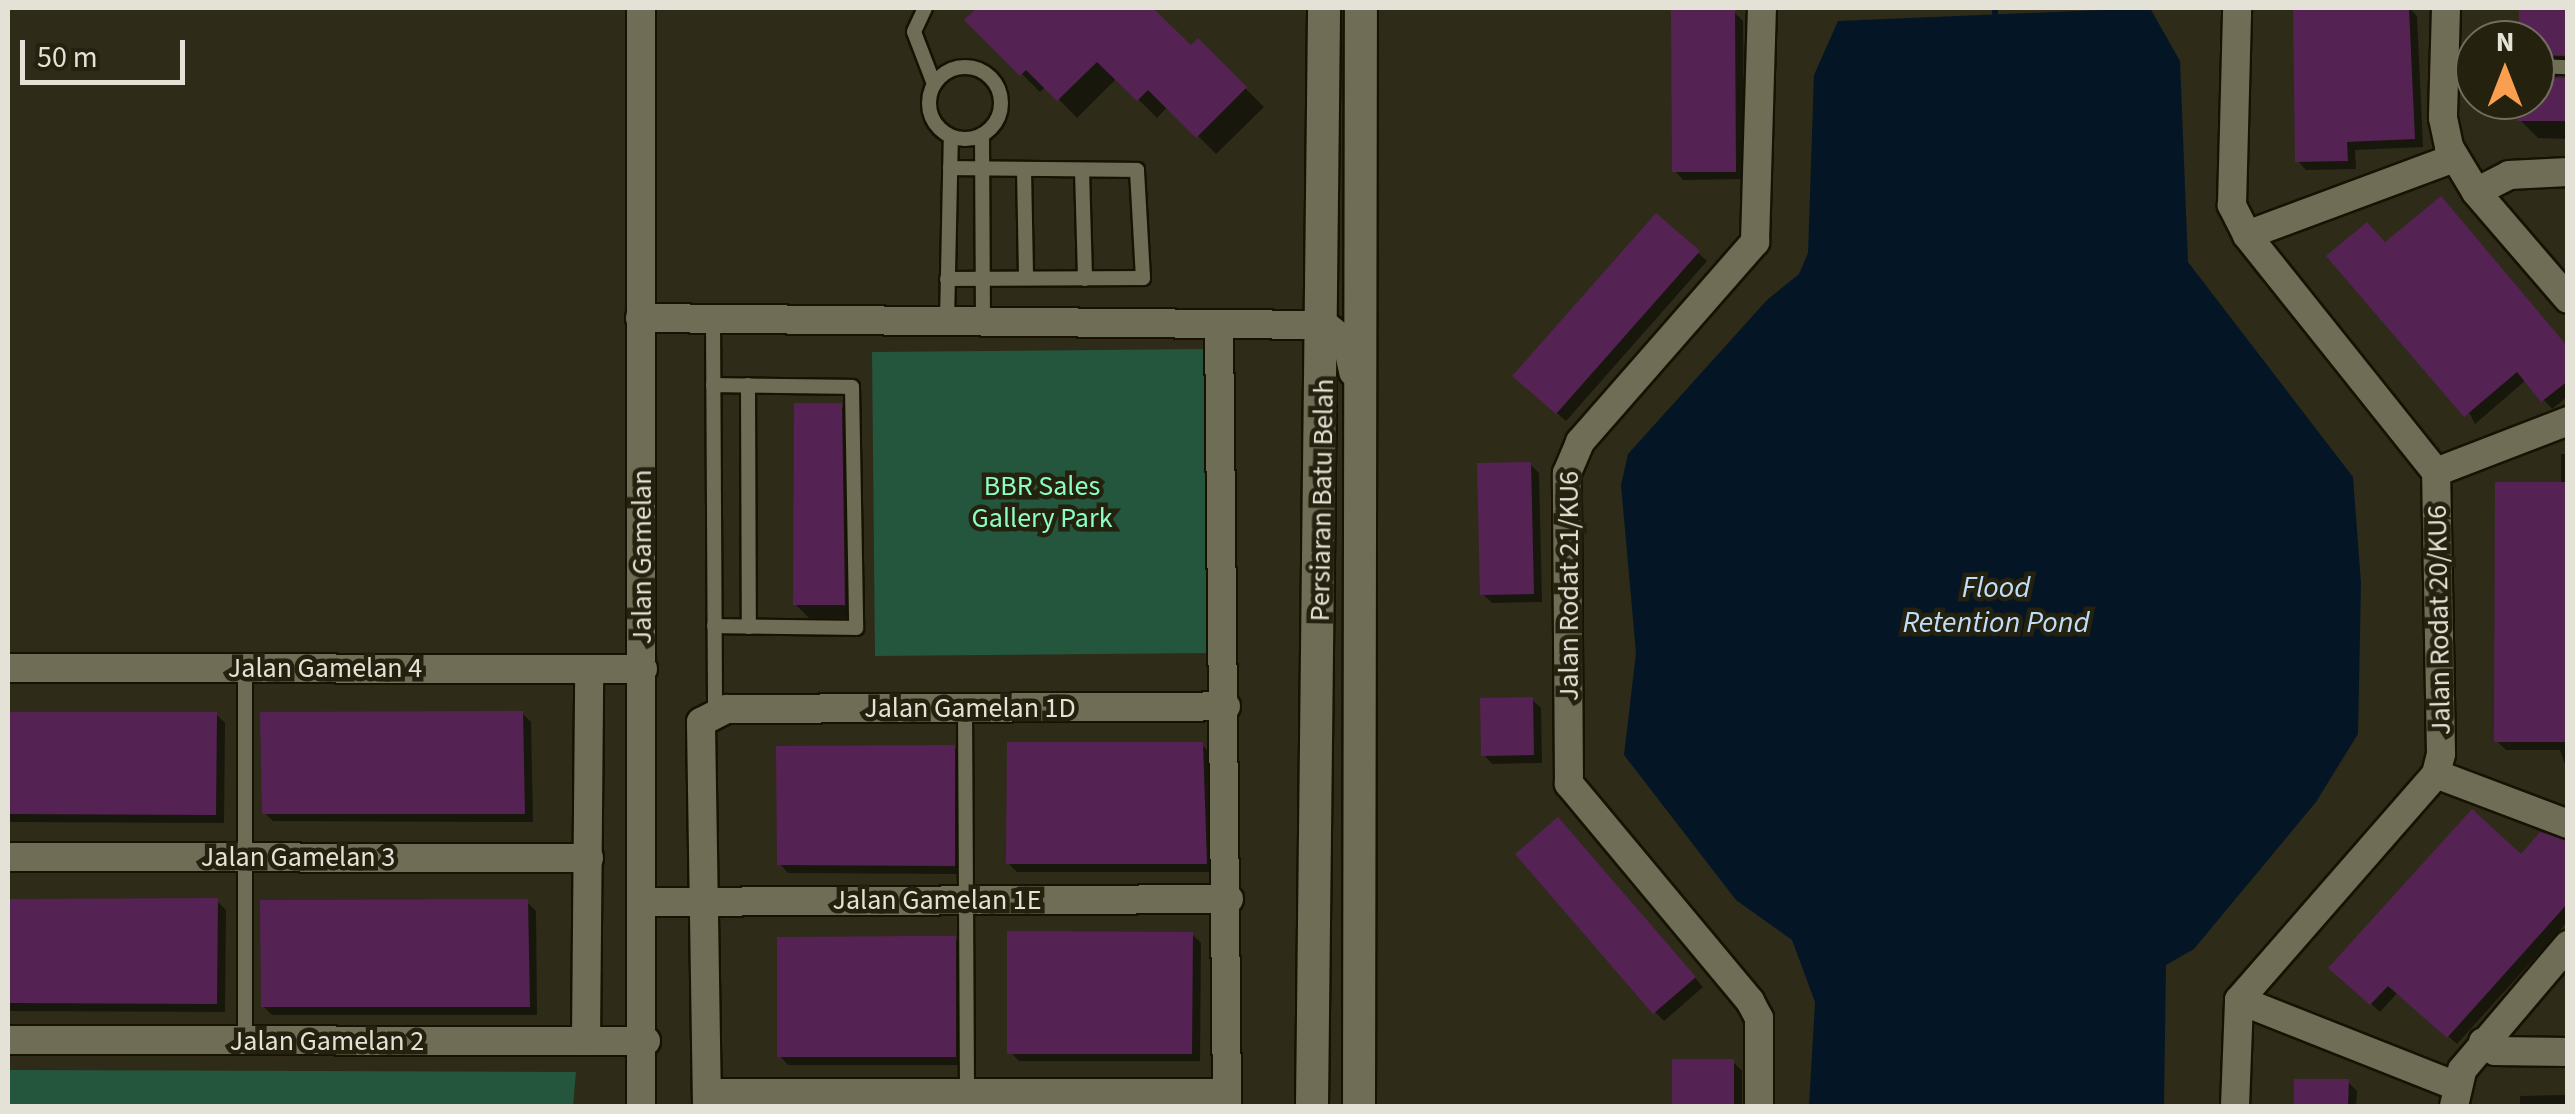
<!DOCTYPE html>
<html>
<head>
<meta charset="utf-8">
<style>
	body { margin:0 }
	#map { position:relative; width:2575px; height:1114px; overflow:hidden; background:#2e2b18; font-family:"Source Sans 3",sans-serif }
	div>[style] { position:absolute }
	.green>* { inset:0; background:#24553d }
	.water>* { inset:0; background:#041626 }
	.shadow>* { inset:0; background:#0007 }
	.stream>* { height:6px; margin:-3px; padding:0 3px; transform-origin:3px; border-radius:3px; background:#041626 }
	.building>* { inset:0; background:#552254 }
	.roads { filter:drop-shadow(2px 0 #161303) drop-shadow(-2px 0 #161303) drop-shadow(0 2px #161303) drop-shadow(0 -2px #161303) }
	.service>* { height:14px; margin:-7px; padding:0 7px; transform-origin:7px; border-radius:7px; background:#706d57 }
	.service>.ring { margin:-7px; padding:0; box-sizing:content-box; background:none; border:14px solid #706d57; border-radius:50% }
	.minor>* { height:28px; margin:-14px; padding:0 14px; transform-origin:14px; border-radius:14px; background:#706d57 }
	.tertiary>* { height:32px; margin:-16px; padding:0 16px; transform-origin:16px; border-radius:16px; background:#706d57 }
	span { translate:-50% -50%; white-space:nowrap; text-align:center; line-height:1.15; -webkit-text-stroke:9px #24210e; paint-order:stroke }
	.park-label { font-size:28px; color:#8cfec4 }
	.street-label { font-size:28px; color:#e4e2d6 }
	.water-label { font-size:30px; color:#bfdefc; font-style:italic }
	.frame { position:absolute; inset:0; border:10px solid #e4e2d6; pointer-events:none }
	.north { position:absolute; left:2455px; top:20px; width:100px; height:100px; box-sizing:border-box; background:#24210e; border:2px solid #716e5e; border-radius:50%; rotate:0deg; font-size:28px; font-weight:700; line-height:40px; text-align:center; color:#e4e2d6 }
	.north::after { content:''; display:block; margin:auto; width:35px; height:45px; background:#fa9f4f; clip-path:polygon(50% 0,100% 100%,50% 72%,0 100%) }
	.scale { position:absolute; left:20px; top:40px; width:165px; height:45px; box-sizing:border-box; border:5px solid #e4e2d6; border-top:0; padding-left:12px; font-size:30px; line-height:35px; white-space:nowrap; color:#e4e2d6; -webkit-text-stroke:8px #24210e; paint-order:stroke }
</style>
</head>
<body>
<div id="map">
	<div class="green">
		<div style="clip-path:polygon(1208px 349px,1211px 653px,875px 656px,872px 352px)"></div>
		<div style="clip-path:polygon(8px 1070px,575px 1072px,576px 1072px,573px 1106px,8px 1106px)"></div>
	</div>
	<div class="water">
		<div style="clip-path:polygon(2150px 8px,2180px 61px,2188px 262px,2353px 477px,2361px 583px,2358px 734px,2316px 802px,2194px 949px,2166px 965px,2164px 1106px,1809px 1106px,1815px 1002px,1792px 940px,1736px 900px,1624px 755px,1636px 653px,1621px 485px,1628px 454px,1767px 300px,1799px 274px,1808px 253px,1814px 75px,1838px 21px)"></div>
	</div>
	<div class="shadow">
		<div style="clip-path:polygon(980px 8px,1150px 8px,1191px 49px,1198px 41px,1264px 107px,1216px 154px,1168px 106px,1157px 118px,1117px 78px,1077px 118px,1046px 86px,1040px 92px,968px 20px)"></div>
		<div style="clip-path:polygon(2409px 8px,2417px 16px,2423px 147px,2355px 150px,2356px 169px,2306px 170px,2298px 161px,2295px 10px)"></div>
		<div style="clip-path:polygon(2521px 8px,2568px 8px,2568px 74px,2548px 79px,2568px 80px,2568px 139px,2538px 138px,2520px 120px,2520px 100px,2535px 100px,2535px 40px,2521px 40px)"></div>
		<div style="clip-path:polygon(1734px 12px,1743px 21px,1744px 179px,1683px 180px,1675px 171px)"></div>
		<div style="clip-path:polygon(2385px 245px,2568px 349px,2568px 396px,2552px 409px,2526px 380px,2475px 424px)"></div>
		<div style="clip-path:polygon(1698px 253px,1707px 261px,1566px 421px,1525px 385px)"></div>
		<div style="clip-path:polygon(841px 406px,855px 420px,858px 618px,809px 618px,795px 604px)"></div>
		<div style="clip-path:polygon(2561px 454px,2568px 454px,2568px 773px,2560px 750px,2506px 750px,2497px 741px,2561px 485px)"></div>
		<div style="clip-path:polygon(1530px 464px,1539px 473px,1542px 602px,1492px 603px,1483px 594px)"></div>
		<div style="clip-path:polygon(1532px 700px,1541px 708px,1542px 763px,1492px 764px,1484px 755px)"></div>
		<div style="clip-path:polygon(522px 713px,531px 722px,533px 822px,273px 821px,264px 812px)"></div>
		<div style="clip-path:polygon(8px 714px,216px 714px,225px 723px,224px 823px,8px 822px)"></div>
		<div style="clip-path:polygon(1202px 745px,1211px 754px,1215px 872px,1017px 872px,1008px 863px)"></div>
		<div style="clip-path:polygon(954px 747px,962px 756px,963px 874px,788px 873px,780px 864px)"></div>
		<div style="clip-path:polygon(1567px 829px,1703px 987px,1664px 1021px,1655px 1012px)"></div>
		<div style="clip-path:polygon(2568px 842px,2568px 921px,2457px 1044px,2398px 992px,2380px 1012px,2340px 976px,2521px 857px)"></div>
		<div style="clip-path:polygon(217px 901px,226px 910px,225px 1012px,8px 1011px,8px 902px)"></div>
		<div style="clip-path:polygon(527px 902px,536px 911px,537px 1015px,272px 1015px,263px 1006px)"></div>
		<div style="clip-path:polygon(1192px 934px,1201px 943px,1200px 1061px,1019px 1061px,1010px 1052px)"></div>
		<div style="clip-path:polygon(955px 938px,963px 947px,964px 1065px,788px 1065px,780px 1056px)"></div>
		<div style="clip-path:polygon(1674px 1062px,1733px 1062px,1742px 1071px,1742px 1106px,1674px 1106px)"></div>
		<div style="clip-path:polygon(2296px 1082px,2348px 1082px,2357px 1091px,2356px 1106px,2296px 1106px)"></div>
		<div style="clip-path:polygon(2568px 1095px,2568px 1106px,2520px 1106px,2520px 1096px)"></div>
	</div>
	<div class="stream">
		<div style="left:1995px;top:8px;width:6px;rotate:90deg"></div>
	</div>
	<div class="building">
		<div style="clip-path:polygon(977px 8px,1153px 8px,1191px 45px,1198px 38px,1247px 87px,1196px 138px,1148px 90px,1137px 101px,1097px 62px,1057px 101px,1026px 70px,1020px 76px,964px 20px)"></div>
		<div style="clip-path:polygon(2293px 8px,2409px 8px,2415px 139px,2347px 142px,2348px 161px,2295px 162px)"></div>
		<div style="clip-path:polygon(2519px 8px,2568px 8px,2568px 56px,2535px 55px,2535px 40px,2519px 40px)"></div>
		<div style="clip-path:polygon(1735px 9px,1736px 172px,1672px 172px,1671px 10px)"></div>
		<div style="clip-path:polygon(2535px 77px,2568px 78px,2568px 121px,2517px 121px,2517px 100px,2535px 100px)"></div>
		<div style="clip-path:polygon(2441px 196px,2568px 347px,2568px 381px,2541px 402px,2517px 372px,2464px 417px,2326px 256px,2367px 222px,2385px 242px)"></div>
		<div style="clip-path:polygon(1656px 213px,1700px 251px,1556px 414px,1512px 376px)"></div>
		<div style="clip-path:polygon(794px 403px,842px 403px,845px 605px,793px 605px)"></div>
		<div style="clip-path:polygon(1531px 462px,1534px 594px,1480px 595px,1477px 463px)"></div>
		<div style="clip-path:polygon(2495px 482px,2568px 482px,2568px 742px,2494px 742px)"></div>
		<div style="clip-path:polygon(1533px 697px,1534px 755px,1481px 756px,1480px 698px)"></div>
		<div style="clip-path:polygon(523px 711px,525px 814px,262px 814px,260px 712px)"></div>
		<div style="clip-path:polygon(8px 712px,217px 712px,216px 815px,8px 814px)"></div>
		<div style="clip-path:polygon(1007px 742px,1203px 742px,1207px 864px,1006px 864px)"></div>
		<div style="clip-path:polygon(955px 745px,955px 866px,777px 865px,776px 746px)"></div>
		<div style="clip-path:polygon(2472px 809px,2521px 854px,2540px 832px,2568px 841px,2568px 903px,2447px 1038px,2388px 986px,2370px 1005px,2328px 968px)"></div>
		<div style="clip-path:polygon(1558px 817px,1696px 977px,1653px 1014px,1515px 854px)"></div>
		<div style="clip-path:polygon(218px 898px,217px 1004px,8px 1003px,8px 899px)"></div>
		<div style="clip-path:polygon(528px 899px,530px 1007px,261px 1007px,260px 900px)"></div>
		<div style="clip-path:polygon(1007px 931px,1193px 932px,1192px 1054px,1007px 1054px)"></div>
		<div style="clip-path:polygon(920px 936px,956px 936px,956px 1057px,777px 1057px,777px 937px)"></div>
		<div style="clip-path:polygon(1672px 1059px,1734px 1059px,1734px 1106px,1672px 1106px)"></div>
		<div style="clip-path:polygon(2294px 1079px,2349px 1079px,2348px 1106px,2294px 1106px)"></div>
	</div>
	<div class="roads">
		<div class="service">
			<div style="left:925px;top:8px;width:26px;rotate:115deg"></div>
			<div style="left:914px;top:32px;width:56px;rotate:69deg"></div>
			<div style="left:2535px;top:66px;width:33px;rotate:2deg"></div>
			<div class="ring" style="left:929px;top:67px;width:58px;height:58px"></div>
			<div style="left:982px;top:135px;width:186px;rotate:89.7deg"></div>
			<div style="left:1024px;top:170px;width:108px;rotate:88.9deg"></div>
			<div style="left:1082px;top:170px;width:109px;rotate:88.4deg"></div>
			<div style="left:947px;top:279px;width:196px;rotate:-0.3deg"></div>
			<div style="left:1143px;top:278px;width:108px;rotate:-93.2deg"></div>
			<div style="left:1137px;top:170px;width:187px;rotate:-179.4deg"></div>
			<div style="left:713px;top:318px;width:397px;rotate:89.7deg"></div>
			<div style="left:947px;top:321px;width:184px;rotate:-88.8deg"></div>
			<div style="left:713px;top:385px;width:139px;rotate:0.8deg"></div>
			<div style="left:852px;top:387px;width:241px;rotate:89deg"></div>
			<div style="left:856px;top:628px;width:142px;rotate:-179.2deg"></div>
			<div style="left:748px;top:385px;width:242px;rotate:89.8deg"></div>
			<div style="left:245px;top:668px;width:373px;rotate:90deg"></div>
			<div style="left:965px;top:708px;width:388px;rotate:89.7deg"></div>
		</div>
		<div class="minor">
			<div style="left:2446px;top:8px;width:110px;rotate:91.6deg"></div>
			<div style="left:2443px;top:118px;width:30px;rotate:78deg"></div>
			<div style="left:2449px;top:147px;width:52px;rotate:59deg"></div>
			<div style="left:2476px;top:192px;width:141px;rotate:49.3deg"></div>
			<div style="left:2476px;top:192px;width:37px;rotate:-27deg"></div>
			<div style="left:2509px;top:175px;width:59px;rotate:-2.9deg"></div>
			<div style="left:2247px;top:235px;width:221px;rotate:-20.4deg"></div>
			<div style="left:640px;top:318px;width:685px;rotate:0.59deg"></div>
			<div style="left:1325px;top:325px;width:28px;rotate:39deg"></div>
			<div style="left:1347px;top:343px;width:30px;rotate:78deg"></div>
			<div style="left:1219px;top:324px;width:782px;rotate:89.41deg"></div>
			<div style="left:2436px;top:472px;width:142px;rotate:-21.1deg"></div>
			<div style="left:8px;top:668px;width:635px;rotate:0.09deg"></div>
			<div style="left:2436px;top:774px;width:141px;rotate:20.7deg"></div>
			<div style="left:8px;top:857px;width:581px;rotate:0.1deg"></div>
			<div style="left:645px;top:902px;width:584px;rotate:-0.29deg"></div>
			<div style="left:2239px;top:1000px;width:231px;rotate:21.6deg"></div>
			<div style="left:8px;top:1040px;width:638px;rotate:0.09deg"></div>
			<div style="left:586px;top:1041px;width:372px;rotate:-89.5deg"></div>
			<div style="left:2483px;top:1042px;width:15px;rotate:37deg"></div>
			<div style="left:2495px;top:1051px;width:73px;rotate:0.8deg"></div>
			<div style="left:707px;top:1093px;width:520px"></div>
			<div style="left:641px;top:1106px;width:1098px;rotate:-90deg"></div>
			<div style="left:707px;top:1106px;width:384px;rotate:-90.9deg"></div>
			<div style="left:701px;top:722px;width:29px;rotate:-27deg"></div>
			<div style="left:727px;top:709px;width:499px;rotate:-0.3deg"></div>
			<div style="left:1759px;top:1106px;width:88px;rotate:-90deg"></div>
			<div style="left:1759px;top:1018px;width:19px;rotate:-118deg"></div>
			<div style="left:1750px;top:1001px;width:283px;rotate:-129.8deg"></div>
			<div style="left:1569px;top:784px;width:311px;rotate:-90.4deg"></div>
			<div style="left:1567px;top:473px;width:34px;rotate:-67deg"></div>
			<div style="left:1580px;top:442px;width:266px;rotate:-48.8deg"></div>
			<div style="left:1755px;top:242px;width:234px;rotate:-88.3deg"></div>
			<div style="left:2235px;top:1106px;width:106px;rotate:-87.8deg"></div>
			<div style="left:2239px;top:1000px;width:300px;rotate:-48.9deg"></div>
			<div style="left:2436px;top:774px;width:21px;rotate:-76deg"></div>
			<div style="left:2441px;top:754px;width:282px;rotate:-91deg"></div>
			<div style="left:2436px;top:472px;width:303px;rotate:-128.6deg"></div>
			<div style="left:2247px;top:235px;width:34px;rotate:-117deg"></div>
			<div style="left:2232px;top:205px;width:197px;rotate:-88.5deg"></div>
			<div style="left:2454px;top:1106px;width:37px;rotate:-77deg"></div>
			<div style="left:2462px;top:1070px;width:164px;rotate:-49.7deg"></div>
		</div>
		<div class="tertiary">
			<div style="left:1312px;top:1106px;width:1098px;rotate:-89.37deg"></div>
			<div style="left:1359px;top:1106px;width:1098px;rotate:-89.9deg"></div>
		</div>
	</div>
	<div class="park-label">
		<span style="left:1042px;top:502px">BBR Sales<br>Gallery Park</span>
	</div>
	<div class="street-label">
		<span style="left:1322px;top:500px;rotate:-89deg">Persiaran Batu Belah</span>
		<span style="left:642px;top:557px;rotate:-90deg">Jalan Gamelan</span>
		<span style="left:1569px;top:586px;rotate:-90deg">Jalan Rodat 21/KU6</span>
		<span style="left:2439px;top:620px;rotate:-91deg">Jalan Rodat 20/KU6</span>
		<span style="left:325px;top:668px">Jalan Gamelan 4</span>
		<span style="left:970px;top:708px">Jalan Gamelan 1D</span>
		<span style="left:298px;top:857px">Jalan Gamelan 3</span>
		<span style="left:937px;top:900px">Jalan Gamelan 1E</span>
		<span style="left:327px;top:1041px">Jalan Gamelan 2</span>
	</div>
	<div class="water-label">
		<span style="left:1996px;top:605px">Flood<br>Retention Pond</span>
	</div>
	<div class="frame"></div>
	<div class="north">N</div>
	<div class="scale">50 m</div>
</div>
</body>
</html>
